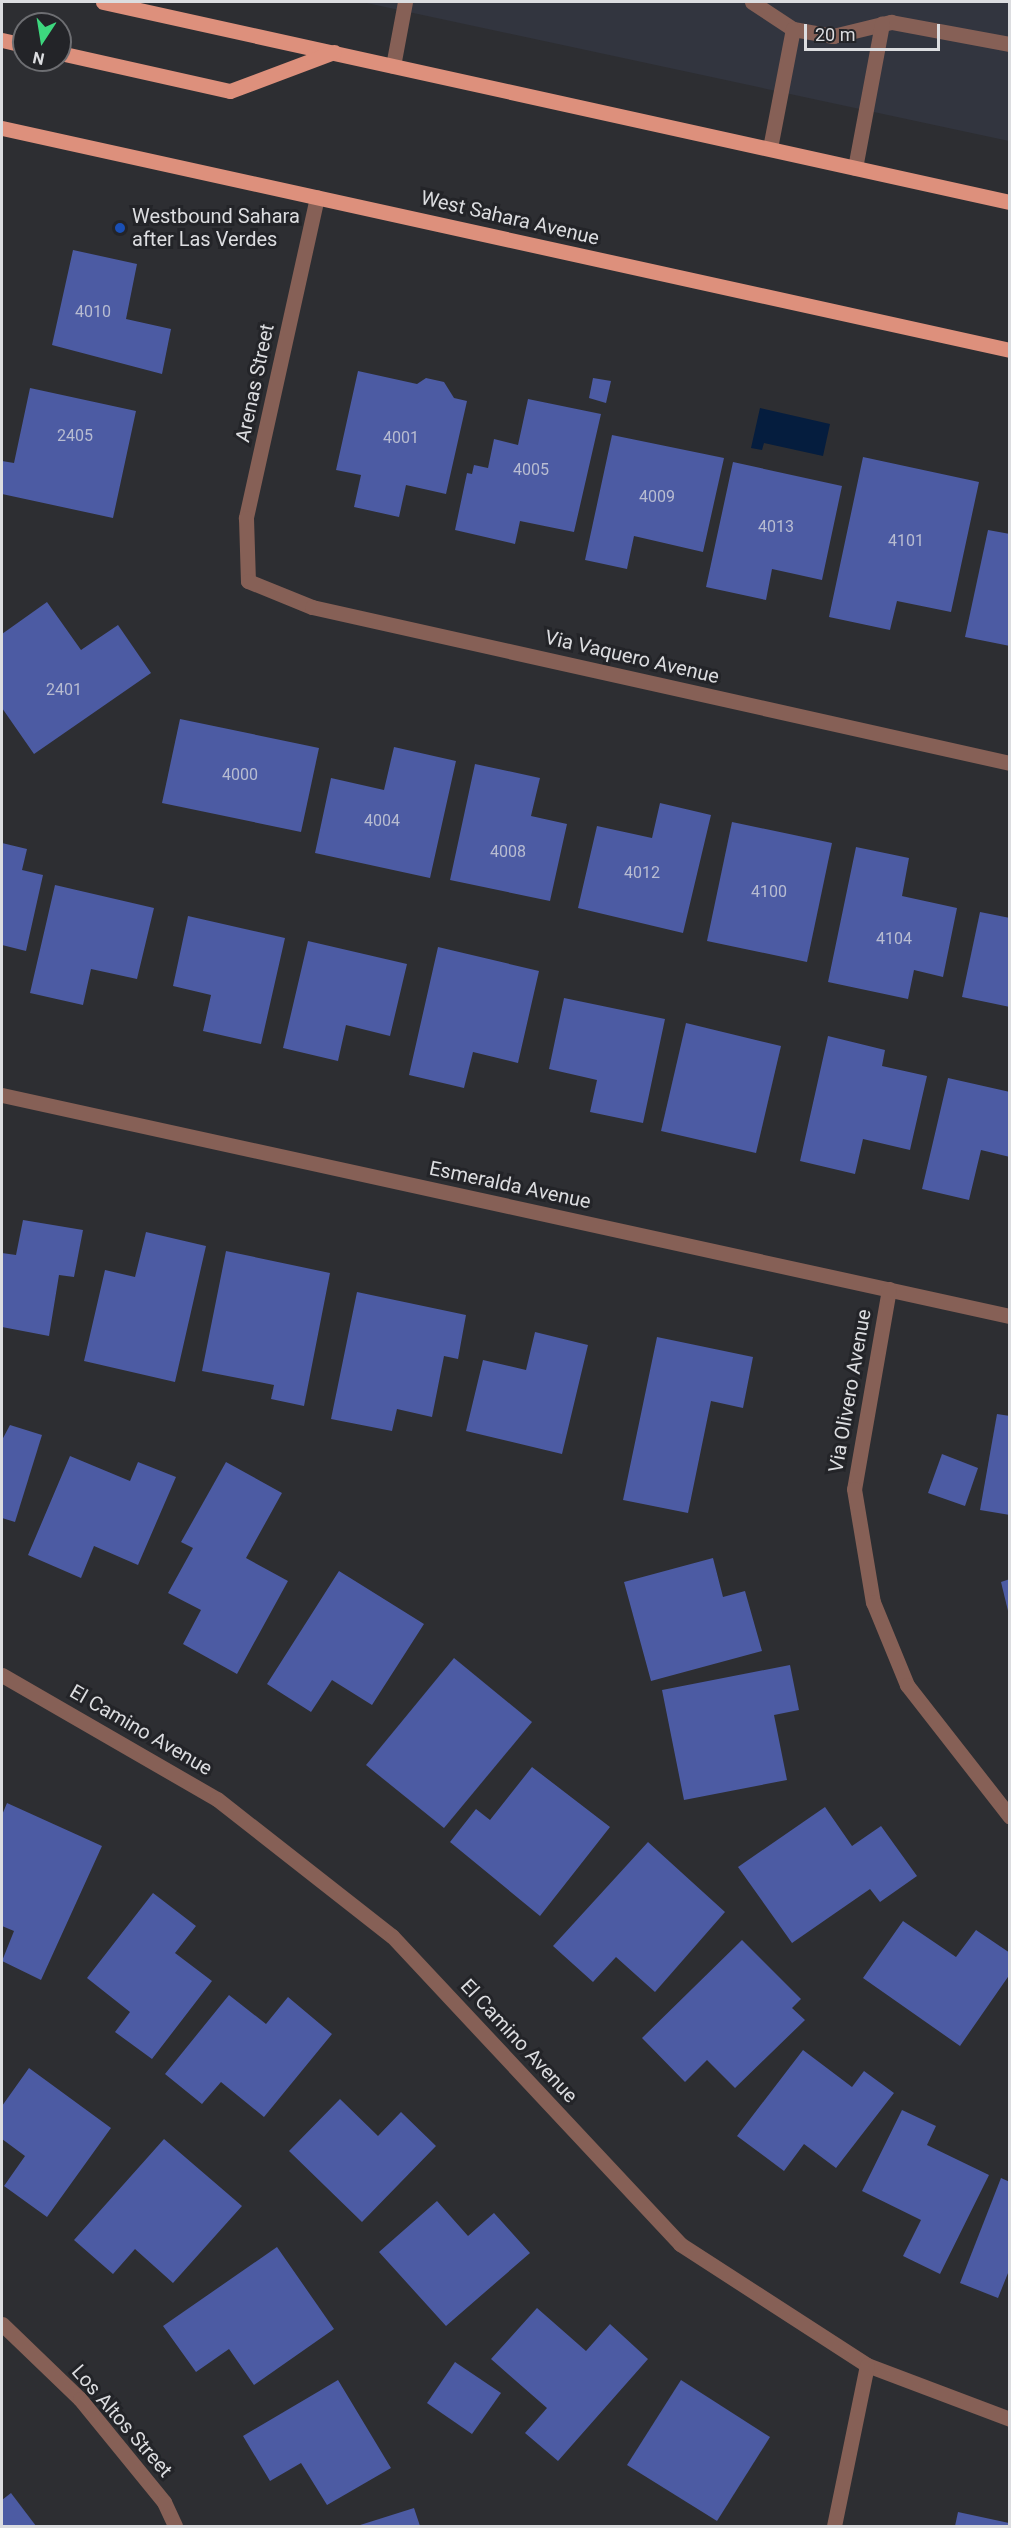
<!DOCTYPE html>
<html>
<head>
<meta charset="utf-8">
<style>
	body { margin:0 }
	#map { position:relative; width:1011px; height:2528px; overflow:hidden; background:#2d2e32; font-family:Roboto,sans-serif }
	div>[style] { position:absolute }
	.built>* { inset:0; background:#32353f }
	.water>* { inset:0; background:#051d3e }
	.building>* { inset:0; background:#4c5ba3 }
	.minor>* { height:15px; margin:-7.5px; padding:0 7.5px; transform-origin:7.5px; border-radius:7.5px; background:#866056 }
	.major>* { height:15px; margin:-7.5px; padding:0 7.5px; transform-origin:7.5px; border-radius:7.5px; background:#dd907c }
	.dots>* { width:16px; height:16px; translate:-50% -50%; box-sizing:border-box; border:3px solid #232428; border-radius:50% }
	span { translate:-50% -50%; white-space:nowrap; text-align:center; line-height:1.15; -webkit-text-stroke:6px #232428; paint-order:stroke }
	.number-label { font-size:16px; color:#b8bcd1 }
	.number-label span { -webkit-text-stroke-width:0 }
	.poi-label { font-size:20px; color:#dcdde0 }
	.left { translate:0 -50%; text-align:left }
	.street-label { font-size:20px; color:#dcdde0 }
	.frame { position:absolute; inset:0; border:3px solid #dcdde0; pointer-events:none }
	.north { position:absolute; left:12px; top:12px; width:60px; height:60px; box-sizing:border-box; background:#232428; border:2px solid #6d6e72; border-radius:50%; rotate:192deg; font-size:16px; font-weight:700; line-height:24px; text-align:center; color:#dcdde0 }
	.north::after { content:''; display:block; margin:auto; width:21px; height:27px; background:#3dd77e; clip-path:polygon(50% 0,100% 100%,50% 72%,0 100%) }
	.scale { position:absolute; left:804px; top:24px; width:136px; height:27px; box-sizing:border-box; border:3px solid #dcdde0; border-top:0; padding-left:8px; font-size:18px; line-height:21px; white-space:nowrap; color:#dcdde0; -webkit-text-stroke:4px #232428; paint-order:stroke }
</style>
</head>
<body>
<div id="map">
	<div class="built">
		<div style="clip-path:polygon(362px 2px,1009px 2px,1009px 141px)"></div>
	</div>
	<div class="water">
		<div style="clip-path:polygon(760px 408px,830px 424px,823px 456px,764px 443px,762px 450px,751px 448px)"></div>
	</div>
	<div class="building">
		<div style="clip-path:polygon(73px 250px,137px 264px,126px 319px,171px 329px,162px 374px,52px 345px)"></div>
		<div style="clip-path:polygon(358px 371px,417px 384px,426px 378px,444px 382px,454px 398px,467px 401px,446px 494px,406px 485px,399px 517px,354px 507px,361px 475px,336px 470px)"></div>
		<div style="clip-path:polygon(593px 378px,611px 381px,606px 403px,589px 398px)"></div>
		<div style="clip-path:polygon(30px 388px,136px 411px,113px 518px,2px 494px,2px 461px,14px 463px)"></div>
		<div style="clip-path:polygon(528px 399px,601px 414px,574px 532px,520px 521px,515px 544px,455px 530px,467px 473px,472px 474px,474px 465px,488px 468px,494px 439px,518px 445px)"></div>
		<div style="clip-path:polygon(612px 435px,724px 458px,703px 552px,634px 536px,627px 569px,585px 560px)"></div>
		<div style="clip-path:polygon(863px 457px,979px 482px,951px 612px,897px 601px,890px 630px,829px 617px)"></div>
		<div style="clip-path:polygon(733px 462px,842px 486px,822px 580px,772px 569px,766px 600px,706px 587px)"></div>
		<div style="clip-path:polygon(988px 530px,1010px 534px,1010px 646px,965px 637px)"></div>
		<div style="clip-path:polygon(47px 602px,81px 650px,118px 625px,151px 673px,34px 754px,2px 708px,2px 634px)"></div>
		<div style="clip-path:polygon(180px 719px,319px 748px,301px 832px,162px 803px)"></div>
		<div style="clip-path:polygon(394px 747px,456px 761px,430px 878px,315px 853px,331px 778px,384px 790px)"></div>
		<div style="clip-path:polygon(475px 764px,540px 778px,531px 816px,567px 824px,550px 901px,450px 880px)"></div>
		<div style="clip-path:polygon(660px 803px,711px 815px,683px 933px,578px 908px,597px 826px,652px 838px)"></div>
		<div style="clip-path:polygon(732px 822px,832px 843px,807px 962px,707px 941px)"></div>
		<div style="clip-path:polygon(2px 843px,27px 849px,22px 870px,43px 875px,26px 951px,2px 945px)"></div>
		<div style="clip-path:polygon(856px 847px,909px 858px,902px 896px,957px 908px,943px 977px,914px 970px,908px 999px,828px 982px)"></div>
		<div style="clip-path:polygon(55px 885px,154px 908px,137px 979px,91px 969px,83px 1005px,30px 993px)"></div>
		<div style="clip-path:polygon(980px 912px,1010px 918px,1010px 1007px,962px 997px)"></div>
		<div style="clip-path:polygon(188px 916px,285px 938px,261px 1044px,203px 1031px,211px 995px,173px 986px)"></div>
		<div style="clip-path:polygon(308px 941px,407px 964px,390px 1036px,346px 1025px,338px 1061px,283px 1048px)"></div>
		<div style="clip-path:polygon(438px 947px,539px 971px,518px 1063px,473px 1052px,464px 1088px,409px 1075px)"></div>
		<div style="clip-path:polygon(564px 998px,665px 1019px,643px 1123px,590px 1112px,597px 1080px,549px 1069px)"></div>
		<div style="clip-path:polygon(686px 1023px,781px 1046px,756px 1153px,661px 1131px)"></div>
		<div style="clip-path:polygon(828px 1036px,885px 1050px,882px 1066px,927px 1076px,910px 1150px,863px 1139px,855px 1174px,800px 1161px)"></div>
		<div style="clip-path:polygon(948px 1078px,1010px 1092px,1010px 1157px,981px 1150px,969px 1200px,922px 1189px)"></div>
		<div style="clip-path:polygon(23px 1220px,83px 1230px,74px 1277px,59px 1275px,49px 1336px,2px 1327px,2px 1253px,16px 1255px)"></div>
		<div style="clip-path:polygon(146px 1232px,206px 1246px,175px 1382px,84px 1361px,105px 1270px,135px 1277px)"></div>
		<div style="clip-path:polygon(226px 1251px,330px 1273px,304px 1406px,271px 1399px,274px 1385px,202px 1371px)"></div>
		<div style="clip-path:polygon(357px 1292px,466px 1315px,458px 1359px,444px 1356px,432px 1417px,397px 1409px,392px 1431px,331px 1419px)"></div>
		<div style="clip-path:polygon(535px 1332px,588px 1345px,562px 1454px,466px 1431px,483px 1360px,526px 1370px)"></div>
		<div style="clip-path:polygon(657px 1337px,753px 1357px,743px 1408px,711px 1401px,688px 1513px,623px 1500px)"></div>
		<div style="clip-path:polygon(997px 1414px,1010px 1416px,1010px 1515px,980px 1510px)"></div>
		<div style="clip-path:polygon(10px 1425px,42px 1435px,15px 1522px,2px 1518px,2px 1440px)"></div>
		<div style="clip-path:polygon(942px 1454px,978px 1468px,965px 1506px,928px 1493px)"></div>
		<div style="clip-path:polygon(70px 1456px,130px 1481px,138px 1462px,176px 1477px,138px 1565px,94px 1546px,81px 1578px,28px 1555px)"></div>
		<div style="clip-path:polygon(226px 1462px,282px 1493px,246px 1558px,288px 1581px,237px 1674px,183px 1644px,201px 1610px,168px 1593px,193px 1548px,181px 1542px)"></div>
		<div style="clip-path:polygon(713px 1558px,723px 1597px,745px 1591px,762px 1651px,651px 1681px,624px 1582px)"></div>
		<div style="clip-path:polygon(339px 1571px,424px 1624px,372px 1705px,332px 1680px,311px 1712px,267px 1684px)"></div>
		<div style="clip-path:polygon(1010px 1579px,1010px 1615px,1009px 1615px,1001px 1582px)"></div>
		<div style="clip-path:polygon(454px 1658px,532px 1722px,444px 1828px,366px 1765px)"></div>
		<div style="clip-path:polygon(790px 1665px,799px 1710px,774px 1715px,787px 1780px,684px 1800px,662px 1690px)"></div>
		<div style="clip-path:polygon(532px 1767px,610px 1827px,540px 1916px,450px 1842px,476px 1809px,490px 1820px)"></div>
		<div style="clip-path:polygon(7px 1803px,102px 1846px,41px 1980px,2px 1961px,14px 1931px,2px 1926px,2px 1815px)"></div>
		<div style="clip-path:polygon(825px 1807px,852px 1846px,881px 1826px,917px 1876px,880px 1902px,870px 1889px,792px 1943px,738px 1867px)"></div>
		<div style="clip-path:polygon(648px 1842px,725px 1912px,655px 1992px,616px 1957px,593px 1982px,553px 1946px)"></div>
		<div style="clip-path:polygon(153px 1893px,196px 1926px,175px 1953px,212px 1981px,152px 2059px,115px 2032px,130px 2012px,87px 1978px)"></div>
		<div style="clip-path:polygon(903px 1921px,956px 1957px,976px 1930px,1010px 1953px,1010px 1974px,960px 2046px,863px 1978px)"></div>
		<div style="clip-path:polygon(742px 1940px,801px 1999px,792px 2008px,805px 2020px,735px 2088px,707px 2060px,685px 2082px,642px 2038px)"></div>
		<div style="clip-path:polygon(229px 1995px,266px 2024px,288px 1997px,332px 2034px,264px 2117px,221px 2082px,202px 2104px,165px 2074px)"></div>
		<div style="clip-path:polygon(803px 2050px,852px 2087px,864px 2071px,894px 2093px,836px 2168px,804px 2144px,784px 2171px,737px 2136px)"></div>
		<div style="clip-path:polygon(29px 2068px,111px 2128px,47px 2217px,4px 2186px,25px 2156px,2px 2139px,2px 2106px)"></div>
		<div style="clip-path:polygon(340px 2099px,378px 2136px,401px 2112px,436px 2146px,362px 2222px,289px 2151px)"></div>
		<div style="clip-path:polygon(902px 2110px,936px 2126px,927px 2145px,989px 2175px,940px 2274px,903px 2256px,921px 2220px,862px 2191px)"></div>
		<div style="clip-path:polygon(164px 2139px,242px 2206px,173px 2283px,135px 2249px,113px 2274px,74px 2240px)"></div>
		<div style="clip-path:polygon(1001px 2178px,1010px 2182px,1010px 2268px,998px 2298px,960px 2283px)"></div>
		<div style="clip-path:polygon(437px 2201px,468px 2236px,494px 2213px,530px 2253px,446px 2326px,379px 2252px)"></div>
		<div style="clip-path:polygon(277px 2247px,334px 2329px,254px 2385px,229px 2349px,196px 2372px,163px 2326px)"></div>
		<div style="clip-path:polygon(537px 2308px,586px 2351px,610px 2324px,648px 2359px,558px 2461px,525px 2433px,547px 2408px,491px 2359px)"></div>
		<div style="clip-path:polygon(455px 2362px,501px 2393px,472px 2434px,427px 2403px)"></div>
		<div style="clip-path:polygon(338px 2380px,391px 2468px,327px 2505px,301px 2463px,270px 2481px,243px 2436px)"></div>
		<div style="clip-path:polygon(681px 2380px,770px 2437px,717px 2521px,627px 2465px)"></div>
		<div style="clip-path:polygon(11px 2493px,36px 2526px,2px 2526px,2px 2500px)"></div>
		<div style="clip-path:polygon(414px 2508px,420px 2526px,357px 2526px)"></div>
		<div style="clip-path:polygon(958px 2512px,1009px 2523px,1008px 2526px,955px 2526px)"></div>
	</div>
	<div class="minor">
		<div style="left:752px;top:2px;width:49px;rotate:33.4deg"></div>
		<div style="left:793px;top:29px;width:41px;rotate:9.9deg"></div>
		<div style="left:833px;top:36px;width:60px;rotate:-13.6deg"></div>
		<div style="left:891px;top:22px;width:121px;rotate:10.5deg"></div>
		<div style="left:393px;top:66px;width:65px;rotate:-79.4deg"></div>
		<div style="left:770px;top:148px;width:121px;rotate:-79.1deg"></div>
		<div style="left:855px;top:168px;width:147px;rotate:-79.4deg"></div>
		<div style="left:317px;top:197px;width:329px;rotate:102.5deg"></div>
		<div style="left:246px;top:518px;width:63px;rotate:88.2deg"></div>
		<div style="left:248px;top:581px;width:69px;rotate:22.1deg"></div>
		<div style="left:312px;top:607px;width:715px;rotate:12.6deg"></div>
		<div style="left:2px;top:1095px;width:1032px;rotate:12.37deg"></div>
		<div style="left:889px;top:1289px;width:203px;rotate:99.9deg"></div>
		<div style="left:854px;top:1489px;width:115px;rotate:80.5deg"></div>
		<div style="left:873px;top:1602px;width:90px;rotate:67.7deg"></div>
		<div style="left:907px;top:1685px;width:167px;rotate:52deg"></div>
		<div style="left:2px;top:1675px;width:248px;rotate:30deg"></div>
		<div style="left:217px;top:1799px;width:222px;rotate:38.1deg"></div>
		<div style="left:392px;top:1936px;width:422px;rotate:46.9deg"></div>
		<div style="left:680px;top:2244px;width:223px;rotate:32.9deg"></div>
		<div style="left:867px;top:2365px;width:153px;rotate:20.7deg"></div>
		<div style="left:2px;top:2324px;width:108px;rotate:43.9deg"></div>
		<div style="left:80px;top:2399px;width:133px;rotate:50.8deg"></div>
		<div style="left:164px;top:2502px;width:26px;rotate:65deg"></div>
		<div style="left:834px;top:2526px;width:164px;rotate:-78.4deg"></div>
	</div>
	<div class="major">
		<div style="left:103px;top:2px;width:929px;rotate:12.44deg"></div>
		<div style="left:2px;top:40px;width:23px;rotate:13deg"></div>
		<div style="left:60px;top:53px;width:174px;rotate:12.6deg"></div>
		<div style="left:230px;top:91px;width:111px;rotate:-20.6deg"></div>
		<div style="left:2px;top:128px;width:1032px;rotate:12.42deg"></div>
	</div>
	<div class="dots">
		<div style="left:120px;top:228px;background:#1a4fb4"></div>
	</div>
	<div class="number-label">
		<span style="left:93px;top:312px">4010</span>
		<span style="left:75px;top:436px">2405</span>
		<span style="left:401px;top:438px">4001</span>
		<span style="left:531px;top:470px">4005</span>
		<span style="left:657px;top:497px">4009</span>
		<span style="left:776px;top:527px">4013</span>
		<span style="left:906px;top:541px">4101</span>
		<span style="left:64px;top:690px">2401</span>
		<span style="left:240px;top:775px">4000</span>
		<span style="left:382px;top:821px">4004</span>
		<span style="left:508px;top:852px">4008</span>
		<span style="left:642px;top:873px">4012</span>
		<span style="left:769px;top:892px">4100</span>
		<span style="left:894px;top:939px">4104</span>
	</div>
	<div class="poi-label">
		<span class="left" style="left:132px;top:228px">Westbound Sahara<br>after Las Verdes</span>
	</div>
	<div class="street-label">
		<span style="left:510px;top:218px;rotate:13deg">West Sahara Avenue</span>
		<span style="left:255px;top:383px;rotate:-78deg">Arenas Street</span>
		<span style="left:632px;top:657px;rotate:13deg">Via Vaquero Avenue</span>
		<span style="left:510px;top:1185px;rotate:12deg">Esmeralda Avenue</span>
		<span style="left:850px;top:1391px;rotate:-80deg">Via Olivero Avenue</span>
		<span style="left:141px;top:1730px;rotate:30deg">El Camino Avenue</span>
		<span style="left:519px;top:2041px;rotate:47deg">El Camino Avenue</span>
		<span style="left:122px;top:2421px;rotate:49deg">Los Altos Street</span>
	</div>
	<div class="frame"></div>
	<div class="north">N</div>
	<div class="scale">20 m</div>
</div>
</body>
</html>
